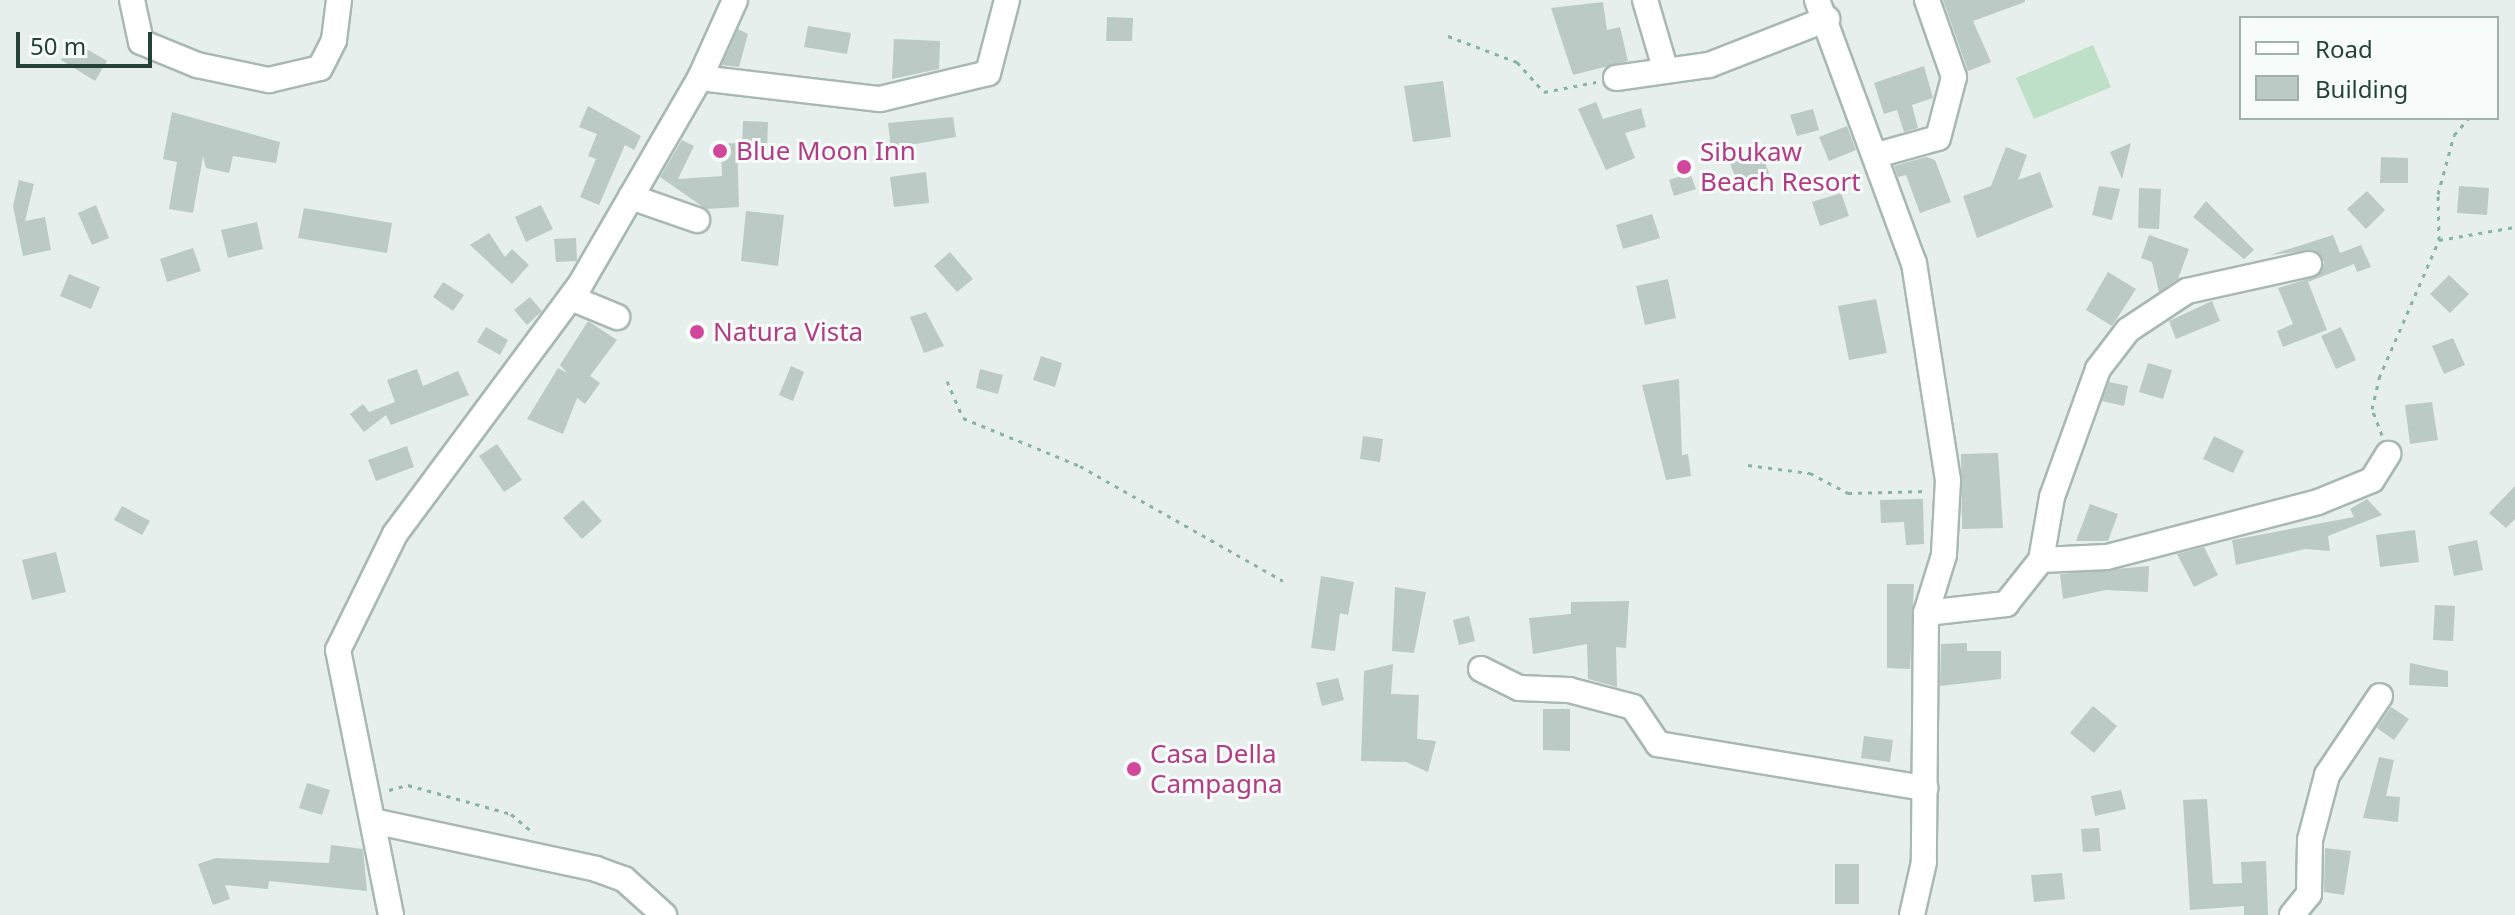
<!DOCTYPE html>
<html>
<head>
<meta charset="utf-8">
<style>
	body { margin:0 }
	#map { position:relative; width:2515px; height:915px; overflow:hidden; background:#e6efeb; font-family:"Noto Sans",sans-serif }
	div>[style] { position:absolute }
	.green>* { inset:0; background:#bfe0c8 }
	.building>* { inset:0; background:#bbcac4 }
	.path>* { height:3px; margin-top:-1.5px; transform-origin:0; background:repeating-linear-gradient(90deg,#86b3a5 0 4px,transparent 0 10px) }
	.roads { filter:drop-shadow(2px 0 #a8b8b2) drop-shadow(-2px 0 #a8b8b2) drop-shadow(0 2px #a8b8b2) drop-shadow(0 -2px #a8b8b2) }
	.minor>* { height:24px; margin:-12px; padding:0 12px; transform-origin:12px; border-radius:12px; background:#fff }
	.dots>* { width:22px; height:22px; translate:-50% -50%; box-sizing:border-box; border:4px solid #f7fbf9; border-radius:50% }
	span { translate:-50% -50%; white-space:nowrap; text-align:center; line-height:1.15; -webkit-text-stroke:6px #f7fbf9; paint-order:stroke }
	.hotel-label { font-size:26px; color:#b23c85 }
	.left { translate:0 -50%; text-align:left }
	.legend { position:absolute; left:2239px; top:16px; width:260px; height:104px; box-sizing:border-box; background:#f7fbf9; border:2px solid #a3b1ad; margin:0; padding:10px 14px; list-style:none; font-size:24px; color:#24423a }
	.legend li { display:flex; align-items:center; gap:16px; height:40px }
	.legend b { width:40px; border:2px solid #a3b1ad }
	.scale { position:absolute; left:16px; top:32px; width:136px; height:36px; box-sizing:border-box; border:4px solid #24423a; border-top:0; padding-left:10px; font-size:24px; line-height:28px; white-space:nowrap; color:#24423a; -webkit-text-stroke:6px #f7fbf9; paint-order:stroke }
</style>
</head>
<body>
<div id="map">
	<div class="green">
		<div style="clip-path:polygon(2093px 45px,2111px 87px,2034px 119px,2016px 78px)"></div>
	</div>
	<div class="building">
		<div style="clip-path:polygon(1943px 0,2025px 0,2025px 2px,1973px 21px,1991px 62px,1968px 71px)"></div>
		<div style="clip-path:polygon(1603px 2px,1607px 30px,1620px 27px,1628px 61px,1573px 75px,1551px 8px)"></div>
		<div style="clip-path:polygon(1107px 17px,1133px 18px,1132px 41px,1106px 41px)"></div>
		<div style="clip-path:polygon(808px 26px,851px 33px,847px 54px,804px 47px)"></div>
		<div style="clip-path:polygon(738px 29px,748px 34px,739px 67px,722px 65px)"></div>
		<div style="clip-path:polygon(894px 39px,940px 41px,939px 69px,892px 79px)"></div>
		<div style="clip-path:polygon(73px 41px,107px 61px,95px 81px,61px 60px)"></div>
		<div style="clip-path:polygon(1924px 66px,1933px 98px,1912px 105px,1918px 128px,1904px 132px,1897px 110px,1884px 114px,1874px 83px)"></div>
		<div style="clip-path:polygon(1443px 81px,1451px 137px,1413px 142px,1404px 86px)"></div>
		<div style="clip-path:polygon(1596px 102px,1603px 119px,1641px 108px,1646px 127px,1625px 133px,1635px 158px,1606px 170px,1578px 109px)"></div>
		<div style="clip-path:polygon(588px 106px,641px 136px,634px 150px,625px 145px,599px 205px,580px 197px,596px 159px,588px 156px,597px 134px,579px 127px)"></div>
		<div style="clip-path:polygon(1813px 109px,1819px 130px,1797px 136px,1790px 115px)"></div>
		<div style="clip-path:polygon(172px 112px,280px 142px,276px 163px,233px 156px,229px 173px,206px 168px,203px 156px,193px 213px,169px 209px,177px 162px,163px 159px)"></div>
		<div style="clip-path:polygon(953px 117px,956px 137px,891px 148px,888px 123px)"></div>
		<div style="clip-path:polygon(743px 121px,768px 122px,767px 148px,742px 147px)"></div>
		<div style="clip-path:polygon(1847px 126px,1856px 150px,1829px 161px,1819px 137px)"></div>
		<div style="clip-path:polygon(682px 140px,694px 146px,678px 179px,722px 176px,721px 144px,737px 143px,739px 207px,706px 209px,660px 177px)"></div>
		<div style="clip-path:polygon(2131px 143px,2122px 179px,2110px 152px)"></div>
		<div style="clip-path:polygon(2006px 147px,2027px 155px,2018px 180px,2040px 172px,2053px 207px,1977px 238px,1963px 196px,1991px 186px)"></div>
		<div style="clip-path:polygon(1761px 152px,1770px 176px,1739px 187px,1730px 163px)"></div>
		<div style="clip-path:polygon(1926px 157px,1935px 160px,1951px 202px,1920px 213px,1906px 175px,1898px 177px,1894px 166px)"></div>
		<div style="clip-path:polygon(2381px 157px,2408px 158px,2408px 183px,2380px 183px)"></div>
		<div style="clip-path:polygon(926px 172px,929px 203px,894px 207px,890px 177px)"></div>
		<div style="clip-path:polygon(1690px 173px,1696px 189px,1674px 196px,1669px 180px)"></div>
		<div style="clip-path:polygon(19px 180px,34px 184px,25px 221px,45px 217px,51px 250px,23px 256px,13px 206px)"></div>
		<div style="clip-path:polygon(2099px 186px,2120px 189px,2112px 220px,2092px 215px)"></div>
		<div style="clip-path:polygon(2459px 186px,2489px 188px,2487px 215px,2457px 213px)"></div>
		<div style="clip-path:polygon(2139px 188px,2161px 189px,2159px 229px,2138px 228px)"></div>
		<div style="clip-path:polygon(2367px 191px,2385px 210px,2366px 229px,2347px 209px)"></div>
		<div style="clip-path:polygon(1841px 193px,1849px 216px,1820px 226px,1812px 202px)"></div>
		<div style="clip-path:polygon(2206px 201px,2254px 250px,2244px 259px,2193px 217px)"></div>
		<div style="clip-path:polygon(96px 205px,109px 238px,92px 245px,78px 213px)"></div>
		<div style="clip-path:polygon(541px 205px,553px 229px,526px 242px,515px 217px)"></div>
		<div style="clip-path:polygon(304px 208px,392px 223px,387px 253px,298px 238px)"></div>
		<div style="clip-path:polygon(746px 211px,784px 215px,778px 266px,741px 261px)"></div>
		<div style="clip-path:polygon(1652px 214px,1660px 238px,1623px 249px,1616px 225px)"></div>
		<div style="clip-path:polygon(257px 222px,263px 249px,228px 258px,221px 230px)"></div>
		<div style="clip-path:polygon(489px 233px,505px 257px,512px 249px,529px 265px,512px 284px,470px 245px)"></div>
		<div style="clip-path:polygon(2149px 235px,2189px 249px,2178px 279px,2159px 292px,2152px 262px,2141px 258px)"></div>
		<div style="clip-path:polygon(2333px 235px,2340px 253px,2361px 245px,2371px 267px,2357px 272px,2354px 264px,2308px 282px,2327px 330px,2283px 347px,2277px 331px,2293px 324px,2278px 288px,2318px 276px,2324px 262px,2313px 250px,2270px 255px)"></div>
		<div style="clip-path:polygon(576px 238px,577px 261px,556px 262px,554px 239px)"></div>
		<div style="clip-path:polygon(193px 248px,201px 271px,167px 282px,160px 259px)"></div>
		<div style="clip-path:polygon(950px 252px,973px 279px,957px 292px,934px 266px)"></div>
		<div style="clip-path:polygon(2108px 272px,2136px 289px,2112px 326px,2086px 310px)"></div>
		<div style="clip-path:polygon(69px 274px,100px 287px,91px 309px,60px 296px)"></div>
		<div style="clip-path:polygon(2449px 275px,2469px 294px,2450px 313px,2430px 294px)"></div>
		<div style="clip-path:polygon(1668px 279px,1676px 318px,1645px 325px,1636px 286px)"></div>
		<div style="clip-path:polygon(443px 282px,464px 295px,453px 311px,433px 297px)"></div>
		<div style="clip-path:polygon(530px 297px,542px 311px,527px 325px,514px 310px)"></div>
		<div style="clip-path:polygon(1876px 299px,1887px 353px,1849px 360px,1838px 306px)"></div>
		<div style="clip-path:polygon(2212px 301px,2220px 321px,2176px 339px,2169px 321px)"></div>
		<div style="clip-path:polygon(926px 312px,944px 346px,924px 353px,910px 317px)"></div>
		<div style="clip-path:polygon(588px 321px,617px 340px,590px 376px,600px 383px,585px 404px,577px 398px,563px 434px,527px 419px,558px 368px,567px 373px,560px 365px)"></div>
		<div style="clip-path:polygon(486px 327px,508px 340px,500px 355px,477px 342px)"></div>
		<div style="clip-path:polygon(2341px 327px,2356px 360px,2336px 369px,2321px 336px)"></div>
		<div style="clip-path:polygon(2453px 338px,2465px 365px,2444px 374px,2432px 346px)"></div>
		<div style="clip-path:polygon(1041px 356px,1062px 363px,1055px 387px,1033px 380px)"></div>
		<div style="clip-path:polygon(2148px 363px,2172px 370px,2163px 399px,2139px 392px)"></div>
		<div style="clip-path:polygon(791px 366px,804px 372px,793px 401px,779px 395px)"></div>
		<div style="clip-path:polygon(417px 369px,423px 386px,458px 371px,469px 395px,391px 425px,386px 415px,364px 432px,350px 414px,363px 404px,369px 412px,395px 402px,387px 380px)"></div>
		<div style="clip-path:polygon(980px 369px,1003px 375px,998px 394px,976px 388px)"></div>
		<div style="clip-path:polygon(1679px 379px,1682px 455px,1688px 454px,1691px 476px,1666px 480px,1642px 385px)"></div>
		<div style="clip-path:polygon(2109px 382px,2128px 386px,2124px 406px,2102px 401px)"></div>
		<div style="clip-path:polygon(2432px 402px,2438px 440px,2410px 444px,2405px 405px)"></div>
		<div style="clip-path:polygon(1363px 436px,1383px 439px,1380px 462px,1360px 459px)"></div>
		<div style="clip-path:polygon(2214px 436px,2244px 451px,2233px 473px,2203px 459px)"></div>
		<div style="clip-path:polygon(497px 444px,522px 480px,504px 492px,479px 456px)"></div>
		<div style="clip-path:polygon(407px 446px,414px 467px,376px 481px,368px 460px)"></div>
		<div style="clip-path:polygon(1998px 453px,2003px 528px,1962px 529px,1961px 454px)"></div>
		<div style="clip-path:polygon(2515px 486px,2515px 519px,2506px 528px,2489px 513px)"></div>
		<div style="clip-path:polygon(1923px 499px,1924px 544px,1906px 545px,1904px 522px,1881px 523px,1880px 500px)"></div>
		<div style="clip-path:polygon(2367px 499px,2382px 515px,2328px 536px,2330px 551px,2305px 549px,2236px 565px,2232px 540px,2354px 517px,2350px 509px)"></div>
		<div style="clip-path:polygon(583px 500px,602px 521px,582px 539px,563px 518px)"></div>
		<div style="clip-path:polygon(2090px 504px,2118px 514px,2108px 541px,2076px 541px)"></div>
		<div style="clip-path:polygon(122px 506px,150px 521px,142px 535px,114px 520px)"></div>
		<div style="clip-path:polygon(2415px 530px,2419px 562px,2380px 567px,2376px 535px)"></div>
		<div style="clip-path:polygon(2477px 540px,2483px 570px,2454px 576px,2448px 546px)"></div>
		<div style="clip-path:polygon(2204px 547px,2218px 575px,2194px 587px,2177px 554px)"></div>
		<div style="clip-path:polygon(56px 552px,66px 592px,32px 600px,22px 560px)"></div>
		<div style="clip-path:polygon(2149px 566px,2148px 592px,2106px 590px,2063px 599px,2060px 574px)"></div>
		<div style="clip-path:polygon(1321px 576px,1354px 582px,1348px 615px,1340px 613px,1335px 651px,1311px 648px)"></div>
		<div style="clip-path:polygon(1887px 584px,1914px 584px,1910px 669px,1887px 668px)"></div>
		<div style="clip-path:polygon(1395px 587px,1426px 592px,1414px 653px,1392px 651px)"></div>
		<div style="clip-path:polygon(1629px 601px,1626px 648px,1616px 647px,1617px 687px,1588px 679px,1587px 644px,1533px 654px,1529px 618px,1571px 614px,1571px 602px)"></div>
		<div style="clip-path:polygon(2435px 605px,2455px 606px,2453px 641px,2433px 640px)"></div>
		<div style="clip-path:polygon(1469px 616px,1475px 641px,1459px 645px,1453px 620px)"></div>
		<div style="clip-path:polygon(1967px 643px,1967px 651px,2001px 651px,2001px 679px,1940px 686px,1941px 644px)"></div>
		<div style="clip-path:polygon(2410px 663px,2448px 671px,2448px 687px,2409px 685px)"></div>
		<div style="clip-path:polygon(1393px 664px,1391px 694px,1419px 695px,1417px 739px,1436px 741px,1428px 772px,1406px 762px,1361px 761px,1364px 671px)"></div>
		<div style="clip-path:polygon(1338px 678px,1344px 700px,1322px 706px,1316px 683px)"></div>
		<div style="clip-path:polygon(2093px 706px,2117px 726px,2094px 753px,2070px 733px)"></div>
		<div style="clip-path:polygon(2391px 707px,2409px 719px,2394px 740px,2377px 728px)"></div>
		<div style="clip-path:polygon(1543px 709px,1570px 709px,1570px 751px,1543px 750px)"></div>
		<div style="clip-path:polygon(1864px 736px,1893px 740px,1890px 762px,1861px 758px)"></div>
		<div style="clip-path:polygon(2379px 757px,2394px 760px,2386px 796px,2400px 797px,2398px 822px,2363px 818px)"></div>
		<div style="clip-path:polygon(307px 783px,330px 790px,322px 815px,299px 808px)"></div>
		<div style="clip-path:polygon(2121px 790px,2126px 809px,2095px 816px,2091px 796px)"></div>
		<div style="clip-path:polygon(2207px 799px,2213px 884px,2242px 883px,2241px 862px,2266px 861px,2268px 915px,2244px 915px,2244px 906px,2190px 910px,2183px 800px)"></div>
		<div style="clip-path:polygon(2099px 828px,2101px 851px,2083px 852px,2081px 829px)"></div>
		<div style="clip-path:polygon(331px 845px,363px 849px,367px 891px,269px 881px,268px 889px,225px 885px,230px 899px,213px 905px,198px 864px,216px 858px,329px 863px)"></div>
		<div style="clip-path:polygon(2325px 848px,2351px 851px,2344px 895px,2324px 892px)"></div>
		<div style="clip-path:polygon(1835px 864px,1859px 864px,1859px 904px,1835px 904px)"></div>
		<div style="clip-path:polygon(2062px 873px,2065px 899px,2034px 902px,2031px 875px)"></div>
	</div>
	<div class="path">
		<div style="left:1448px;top:36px;width:74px;rotate:20.6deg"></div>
		<div style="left:1517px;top:62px;width:40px;rotate:48deg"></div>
		<div style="left:1544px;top:92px;width:53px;rotate:-10.9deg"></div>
		<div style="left:2439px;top:240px;width:77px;rotate:-9.7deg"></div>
		<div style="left:947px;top:381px;width:40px;rotate:66.6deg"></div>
		<div style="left:963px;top:418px;width:126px;rotate:22.3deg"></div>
		<div style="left:1080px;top:466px;width:233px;rotate:29.5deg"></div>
		<div style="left:2382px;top:435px;width:28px;rotate:-111deg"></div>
		<div style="left:2372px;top:409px;width:32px;rotate:-77deg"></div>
		<div style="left:2379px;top:378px;width:150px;rotate:-66.5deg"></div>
		<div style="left:2439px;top:240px;width:46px;rotate:-91.2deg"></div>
		<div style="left:2438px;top:194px;width:61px;rotate:-74.8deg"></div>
		<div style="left:2454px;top:135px;width:23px;rotate:-49deg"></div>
		<div style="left:1748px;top:465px;width:63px;rotate:7.4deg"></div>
		<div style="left:1810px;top:473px;width:43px;rotate:27.8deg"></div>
		<div style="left:1848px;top:493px;width:79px;rotate:-1.5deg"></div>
		<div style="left:389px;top:790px;width:20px;rotate:-15deg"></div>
		<div style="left:408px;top:785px;width:107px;rotate:15.7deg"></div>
		<div style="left:511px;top:814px;width:30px;rotate:40deg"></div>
	</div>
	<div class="roads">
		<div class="minor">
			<div style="left:132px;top:0;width:43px;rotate:77.9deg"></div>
			<div style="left:141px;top:42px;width:61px;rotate:22.3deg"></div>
			<div style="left:197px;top:65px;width:74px;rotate:11.8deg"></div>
			<div style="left:269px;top:80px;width:52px;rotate:-13.2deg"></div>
			<div style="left:320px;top:68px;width:31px;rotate:-63deg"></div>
			<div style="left:334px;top:40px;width:40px;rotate:-82.9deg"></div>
			<div style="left:1645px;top:0;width:71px;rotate:73.6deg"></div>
			<div style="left:1817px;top:0;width:280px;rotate:69.8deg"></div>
			<div style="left:1914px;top:263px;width:220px;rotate:81.1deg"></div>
			<div style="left:1948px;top:480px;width:75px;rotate:93.1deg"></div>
			<div style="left:1944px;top:555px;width:61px;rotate:107.2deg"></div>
			<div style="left:1926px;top:613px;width:249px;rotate:90.5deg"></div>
			<div style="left:1924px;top:862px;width:54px;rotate:102.8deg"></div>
			<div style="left:700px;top:78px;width:181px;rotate:6.7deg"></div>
			<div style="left:880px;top:99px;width:111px;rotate:-13.5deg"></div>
			<div style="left:988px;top:73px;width:75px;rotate:-75.4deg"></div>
			<div style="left:1616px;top:78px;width:94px;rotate:-8deg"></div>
			<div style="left:1709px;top:65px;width:127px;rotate:-21.3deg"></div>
			<div style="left:1877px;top:155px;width:63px;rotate:-15.6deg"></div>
			<div style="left:1938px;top:138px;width:63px;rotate:-75.3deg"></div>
			<div style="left:1954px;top:77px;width:82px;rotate:-109.3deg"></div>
			<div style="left:631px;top:197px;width:70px;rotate:19.2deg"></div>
			<div style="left:571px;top:298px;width:50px;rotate:22.4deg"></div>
			<div style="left:2041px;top:560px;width:64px;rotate:-80.1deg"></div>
			<div style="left:2052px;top:497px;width:136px;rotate:-70.2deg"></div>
			<div style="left:2098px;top:369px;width:49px;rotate:-52.4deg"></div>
			<div style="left:2128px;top:330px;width:71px;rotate:-33.5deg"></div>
			<div style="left:2187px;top:291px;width:125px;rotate:-12.5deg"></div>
			<div style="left:1926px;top:613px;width:81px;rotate:-6.4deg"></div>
			<div style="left:2006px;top:604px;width:56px;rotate:-51.5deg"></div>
			<div style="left:2041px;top:560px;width:66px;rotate:-2.6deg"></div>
			<div style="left:2107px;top:557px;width:218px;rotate:-14.6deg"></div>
			<div style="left:2318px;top:502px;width:58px;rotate:-22.2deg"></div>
			<div style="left:2372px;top:480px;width:31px;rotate:-58deg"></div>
			<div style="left:1481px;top:669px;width:42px;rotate:26.6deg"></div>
			<div style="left:1519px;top:688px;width:50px;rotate:2.3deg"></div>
			<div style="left:1569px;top:690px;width:66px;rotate:14.9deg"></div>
			<div style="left:1633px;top:707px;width:45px;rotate:56deg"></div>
			<div style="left:1658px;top:744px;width:271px;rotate:9.4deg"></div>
			<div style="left:373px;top:821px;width:228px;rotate:12.1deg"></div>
			<div style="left:596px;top:869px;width:30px;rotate:20deg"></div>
			<div style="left:624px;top:879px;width:54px;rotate:42deg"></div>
			<div style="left:391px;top:915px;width:270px;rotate:-101.3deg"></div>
			<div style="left:338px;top:650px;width:129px;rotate:-63.8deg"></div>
			<div style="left:395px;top:534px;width:310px;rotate:-53.4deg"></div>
			<div style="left:580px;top:285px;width:239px;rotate:-59.9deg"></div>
			<div style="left:700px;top:78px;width:85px;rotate:-65.8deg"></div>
			<div style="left:2292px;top:915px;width:27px;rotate:-51deg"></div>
			<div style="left:2309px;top:894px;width:54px;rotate:-88.9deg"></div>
			<div style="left:2310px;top:840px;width:67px;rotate:-75.3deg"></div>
			<div style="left:2327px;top:775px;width:95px;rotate:-56.1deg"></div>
		</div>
	</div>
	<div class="dots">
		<div style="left:720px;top:151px;background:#d1479c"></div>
		<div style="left:1684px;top:167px;background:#d1479c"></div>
		<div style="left:697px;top:332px;background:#d1479c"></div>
		<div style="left:1134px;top:769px;background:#d1479c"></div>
	</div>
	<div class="hotel-label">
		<span class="left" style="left:736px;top:151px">Blue Moon Inn</span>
		<span class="left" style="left:1700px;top:167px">Sibukaw<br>Beach Resort</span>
		<span class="left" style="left:713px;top:332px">Natura Vista</span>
		<span class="left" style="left:1150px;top:769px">Casa Della<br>Campagna</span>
	</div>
	<ul class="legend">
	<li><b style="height:10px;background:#fff"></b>Road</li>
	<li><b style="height:22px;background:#bbcac4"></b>Building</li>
	</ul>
	<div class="scale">50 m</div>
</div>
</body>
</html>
